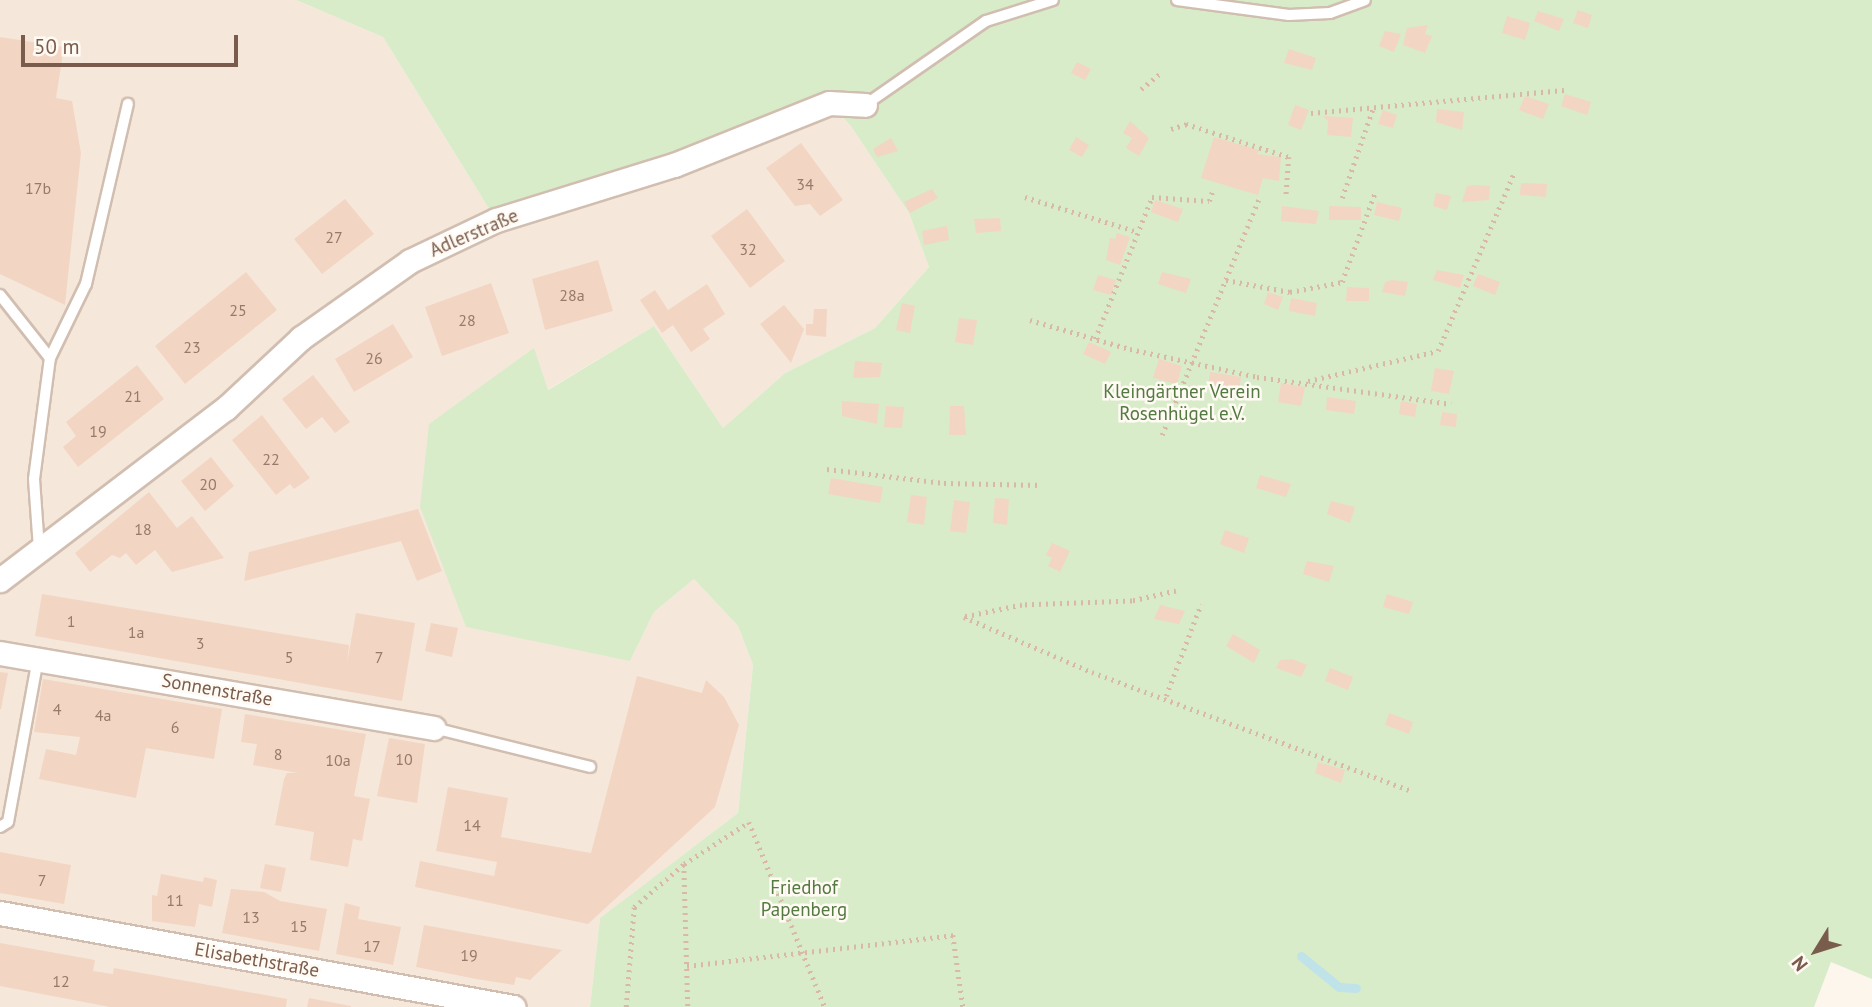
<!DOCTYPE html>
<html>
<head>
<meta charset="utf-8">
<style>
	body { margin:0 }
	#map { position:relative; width:1872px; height:1007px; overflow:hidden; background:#fdf6ec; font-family:"PT Sans",sans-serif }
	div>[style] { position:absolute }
	.residential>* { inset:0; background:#f5e8da }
	.green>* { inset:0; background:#d8ecc9 }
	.stream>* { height:9px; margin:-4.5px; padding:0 4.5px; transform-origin:4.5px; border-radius:4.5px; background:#bfe3e8 }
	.building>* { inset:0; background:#f3d5c3 }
	.path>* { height:4.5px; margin-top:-2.25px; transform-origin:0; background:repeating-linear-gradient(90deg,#d9b8a5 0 2px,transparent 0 7px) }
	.roads { filter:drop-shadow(2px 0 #d1beb0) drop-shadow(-2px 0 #d1beb0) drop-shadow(0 2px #d1beb0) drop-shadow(0 -2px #d1beb0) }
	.service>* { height:10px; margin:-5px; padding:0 5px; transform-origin:5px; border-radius:5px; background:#fff }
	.minor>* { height:23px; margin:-11.5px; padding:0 11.5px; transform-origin:11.5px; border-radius:11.5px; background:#fff }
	span { translate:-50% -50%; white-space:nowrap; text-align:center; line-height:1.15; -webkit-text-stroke:5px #fffaf3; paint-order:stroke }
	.number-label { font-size:16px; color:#987a6a }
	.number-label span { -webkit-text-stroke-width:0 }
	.street-label { font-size:19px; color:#7a5c4d }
	.park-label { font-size:19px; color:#537a41 }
	.north { position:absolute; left:1781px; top:916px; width:70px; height:70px; -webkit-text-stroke:5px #fffaf3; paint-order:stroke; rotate:232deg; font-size:19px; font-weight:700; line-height:28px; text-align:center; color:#7a5c4d }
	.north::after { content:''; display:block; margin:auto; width:24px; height:32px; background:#7a5c4d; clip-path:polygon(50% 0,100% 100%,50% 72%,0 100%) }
	.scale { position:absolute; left:21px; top:35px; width:217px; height:32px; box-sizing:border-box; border:4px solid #7a5c4d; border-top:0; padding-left:9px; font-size:21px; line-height:24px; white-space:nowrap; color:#7a5c4d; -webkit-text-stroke:5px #fffaf3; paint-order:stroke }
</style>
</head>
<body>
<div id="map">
	<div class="residential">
		<div style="clip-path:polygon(0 0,296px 0,383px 37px,496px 220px,829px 103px,850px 125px,909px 213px,929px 267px,875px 328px,785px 373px,723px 428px,654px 326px,547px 390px,533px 349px,630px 661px,654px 612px,694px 579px,738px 626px,753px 665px,738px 813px,600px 918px,590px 1007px,0 1007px)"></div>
	</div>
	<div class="green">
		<div style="clip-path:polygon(296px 0,1872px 0,1872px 979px,1831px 962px,1814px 1007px,590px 1007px,600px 918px,738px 813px,753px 665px,738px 626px,694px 579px,654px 612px,630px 661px,466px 627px,420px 507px,429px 424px,534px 348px,548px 390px,654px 326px,723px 428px,785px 373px,875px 328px,929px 267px,909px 213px,850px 125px,829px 103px,496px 220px,383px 37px)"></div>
	</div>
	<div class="stream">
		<div style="left:1301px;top:956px;width:49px;rotate:39.2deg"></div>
		<div style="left:1339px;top:987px;width:17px;rotate:3deg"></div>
	</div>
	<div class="building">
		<div style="clip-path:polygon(1578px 10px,1592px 15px,1588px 28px,1573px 23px)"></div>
		<div style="clip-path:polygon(1538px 11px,1564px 19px,1559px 31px,1534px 21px)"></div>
		<div style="clip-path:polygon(1507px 16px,1530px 23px,1525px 40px,1502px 33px)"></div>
		<div style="clip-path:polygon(1428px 25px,1425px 34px,1432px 36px,1425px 53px,1403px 45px,1407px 28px)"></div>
		<div style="clip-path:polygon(1385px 31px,1401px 34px,1394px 52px,1379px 46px)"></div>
		<div style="clip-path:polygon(0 37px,64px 47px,56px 98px,72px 101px,81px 153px,65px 305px,0 274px)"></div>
		<div style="clip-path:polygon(1289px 49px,1316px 58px,1312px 70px,1284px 63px)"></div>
		<div style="clip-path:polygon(1077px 62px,1091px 69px,1085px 80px,1071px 73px)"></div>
		<div style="clip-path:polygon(1565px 94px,1591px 102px,1587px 115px,1561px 106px)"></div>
		<div style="clip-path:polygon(1525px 96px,1549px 104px,1543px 119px,1519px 110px)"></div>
		<div style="clip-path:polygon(1295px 105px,1309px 110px,1301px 130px,1288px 125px)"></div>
		<div style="clip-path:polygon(1437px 109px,1464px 112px,1462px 130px,1436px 122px)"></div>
		<div style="clip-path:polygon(1383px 110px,1397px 115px,1393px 128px,1378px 124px)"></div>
		<div style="clip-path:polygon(1323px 116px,1353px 118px,1351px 137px,1327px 135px,1328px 121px)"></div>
		<div style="clip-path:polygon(1130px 121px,1149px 138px,1139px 156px,1126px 148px,1132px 138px,1123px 133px)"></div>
		<div style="clip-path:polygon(1076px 137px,1089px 145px,1082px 157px,1069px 150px)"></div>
		<div style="clip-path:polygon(1214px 137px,1259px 150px,1257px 154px,1281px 157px,1279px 181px,1263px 178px,1258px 195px,1201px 178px)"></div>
		<div style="clip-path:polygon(891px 138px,898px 151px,877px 157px,873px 149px)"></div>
		<div style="clip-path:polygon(801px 143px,843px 200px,820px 216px,810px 204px,795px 206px,766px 168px)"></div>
		<div style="clip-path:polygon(1521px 183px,1547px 184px,1546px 197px,1520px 195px)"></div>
		<div style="clip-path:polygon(1474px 185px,1490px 186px,1489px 200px,1462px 202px,1467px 186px)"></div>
		<div style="clip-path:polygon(932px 189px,938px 198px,910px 213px,904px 202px)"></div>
		<div style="clip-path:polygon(1436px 193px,1451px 196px,1447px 210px,1433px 206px)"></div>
		<div style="clip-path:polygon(345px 199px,374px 234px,322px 274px,294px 239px)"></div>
		<div style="clip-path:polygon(1155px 200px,1183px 209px,1178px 222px,1151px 212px)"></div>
		<div style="clip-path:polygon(1377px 202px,1402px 208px,1399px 221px,1374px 215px)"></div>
		<div style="clip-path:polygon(1282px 206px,1319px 211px,1316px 224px,1281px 221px)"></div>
		<div style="clip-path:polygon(1329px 206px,1361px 207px,1361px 220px,1329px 220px)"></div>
		<div style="clip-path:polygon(747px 209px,785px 261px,750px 288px,711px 236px)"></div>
		<div style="clip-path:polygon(1000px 218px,1001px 231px,976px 233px,974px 219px)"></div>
		<div style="clip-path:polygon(947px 226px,949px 240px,924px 245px,922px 231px)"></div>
		<div style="clip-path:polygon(1117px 233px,1130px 237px,1120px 265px,1106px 260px,1110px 238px,1115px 239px)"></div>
		<div style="clip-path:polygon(598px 260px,613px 311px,545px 330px,532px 279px)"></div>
		<div style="clip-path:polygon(1437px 270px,1464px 275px,1460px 288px,1433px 280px)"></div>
		<div style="clip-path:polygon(246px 272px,277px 310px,185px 384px,155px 346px)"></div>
		<div style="clip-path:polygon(1162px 272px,1191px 279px,1186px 293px,1158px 284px)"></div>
		<div style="clip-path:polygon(1478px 274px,1500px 282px,1495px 295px,1473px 286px)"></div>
		<div style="clip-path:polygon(1098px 275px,1116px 280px,1111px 295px,1093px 290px)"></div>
		<div style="clip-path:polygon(1392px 280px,1408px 282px,1405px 296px,1382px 292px,1385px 282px)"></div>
		<div style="clip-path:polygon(491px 283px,509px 333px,442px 356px,425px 307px)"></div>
		<div style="clip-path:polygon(707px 284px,725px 314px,703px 329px,710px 339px,691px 352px,673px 325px,662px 333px,640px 300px,655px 290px,668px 310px)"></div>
		<div style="clip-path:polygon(1347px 287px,1369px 288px,1369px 301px,1346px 301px)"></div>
		<div style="clip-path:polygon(1268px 292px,1283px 297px,1278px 310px,1264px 304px)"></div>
		<div style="clip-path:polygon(1291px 298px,1317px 303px,1315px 316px,1289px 311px)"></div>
		<div style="clip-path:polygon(902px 303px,915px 306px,910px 333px,896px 330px)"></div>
		<div style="clip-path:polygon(784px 305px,804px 329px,791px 363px,760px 324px)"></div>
		<div style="clip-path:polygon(814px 309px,827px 309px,826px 337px,806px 335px,806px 324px,813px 324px)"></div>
		<div style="clip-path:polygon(959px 318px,977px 320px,973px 345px,955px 342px)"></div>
		<div style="clip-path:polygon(393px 324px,413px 357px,354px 392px,335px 359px)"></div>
		<div style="clip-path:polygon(1089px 342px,1111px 352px,1105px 364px,1083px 354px)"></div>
		<div style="clip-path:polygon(1159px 359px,1182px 366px,1177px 384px,1153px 378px)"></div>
		<div style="clip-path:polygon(855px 361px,882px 363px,880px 377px,853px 378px)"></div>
		<div style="clip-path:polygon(137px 365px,164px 399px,78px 467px,63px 447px,76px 436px,66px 422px)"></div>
		<div style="clip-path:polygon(1435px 368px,1454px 371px,1449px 394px,1431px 391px)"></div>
		<div style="clip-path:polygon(1210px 372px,1241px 377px,1239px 391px,1208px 385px)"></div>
		<div style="clip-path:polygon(313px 375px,350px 422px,335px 433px,322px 417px,306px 429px,282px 399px)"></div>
		<div style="clip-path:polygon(1281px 383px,1305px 387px,1301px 406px,1278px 402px)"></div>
		<div style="clip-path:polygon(1327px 397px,1356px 401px,1354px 414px,1326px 410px)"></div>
		<div style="clip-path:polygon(842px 401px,879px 404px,877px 424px,842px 416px)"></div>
		<div style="clip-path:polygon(1401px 401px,1417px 404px,1415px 417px,1399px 414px)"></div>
		<div style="clip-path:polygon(886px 406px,904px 407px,902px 428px,884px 427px)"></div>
		<div style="clip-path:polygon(950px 406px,964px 406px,966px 435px,949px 435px)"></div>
		<div style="clip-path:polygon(1442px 412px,1457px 414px,1456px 427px,1440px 425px)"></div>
		<div style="clip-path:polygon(262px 415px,310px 478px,294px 489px,290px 484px,276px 495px,232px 440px)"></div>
		<div style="clip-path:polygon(211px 457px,234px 486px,205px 511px,181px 481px)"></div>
		<div style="clip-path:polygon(1260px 475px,1291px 484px,1286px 497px,1256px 488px)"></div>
		<div style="clip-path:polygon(831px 478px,883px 487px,880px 503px,828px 494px)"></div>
		<div style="clip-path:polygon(149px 492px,177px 528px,192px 516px,224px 558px,172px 572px,155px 550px,136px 565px,126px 553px,120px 558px,112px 555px,90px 572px,75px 553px)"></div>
		<div style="clip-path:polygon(911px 495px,927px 497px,924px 525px,907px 522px)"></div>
		<div style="clip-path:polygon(995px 498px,1009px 499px,1007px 525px,993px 523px)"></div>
		<div style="clip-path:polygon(954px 500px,970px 502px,966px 533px,950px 531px)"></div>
		<div style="clip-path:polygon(1331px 501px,1355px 507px,1350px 523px,1327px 514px)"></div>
		<div style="clip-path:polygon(418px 509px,442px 571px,417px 581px,401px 541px,244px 581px,249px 552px)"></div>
		<div style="clip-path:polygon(1225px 530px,1249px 538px,1244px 553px,1220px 544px)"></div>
		<div style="clip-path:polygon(1052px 543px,1070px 551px,1060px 572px,1048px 566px,1052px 558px,1046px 555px)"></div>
		<div style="clip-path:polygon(1307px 561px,1334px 566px,1329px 582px,1303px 574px)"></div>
		<div style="clip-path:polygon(42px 594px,349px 645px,347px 663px,356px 613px,415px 623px,402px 701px,35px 636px)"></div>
		<div style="clip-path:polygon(1387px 594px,1413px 602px,1409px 614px,1383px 607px)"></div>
		<div style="clip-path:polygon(1160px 605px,1185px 611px,1179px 624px,1154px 619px)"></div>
		<div style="clip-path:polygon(431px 623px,458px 628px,452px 657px,425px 651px)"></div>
		<div style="clip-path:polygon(1233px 634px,1260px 650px,1254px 663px,1226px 646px)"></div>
		<div style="clip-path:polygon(1292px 659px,1307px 665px,1301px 677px,1276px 668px,1280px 660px)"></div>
		<div style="clip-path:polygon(1330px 668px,1353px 677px,1348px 690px,1325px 681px)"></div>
		<div style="clip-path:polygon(0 672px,8px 673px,1px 709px,0 709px)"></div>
		<div style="clip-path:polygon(637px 676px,702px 693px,706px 680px,724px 697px,739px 725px,715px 807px,588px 924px,415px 887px,420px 861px,494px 876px,497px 862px,436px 851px,448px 787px,508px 798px,501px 837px,591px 853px)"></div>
		<div style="clip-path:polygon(43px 679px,222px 709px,214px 759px,146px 748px,136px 798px,39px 779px,46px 749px,76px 755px,80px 737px,34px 732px)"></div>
		<div style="clip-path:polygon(1389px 713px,1413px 722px,1409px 734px,1385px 725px)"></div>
		<div style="clip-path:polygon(245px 714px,366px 734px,354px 796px,370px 799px,362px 841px,353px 839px,348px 867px,310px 860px,314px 832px,275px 825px,284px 779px,287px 773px,298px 773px,253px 765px,257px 744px,241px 742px)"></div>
		<div style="clip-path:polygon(389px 738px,425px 744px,417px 803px,377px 796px)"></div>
		<div style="clip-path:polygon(1318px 762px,1345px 770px,1341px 783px,1315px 773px)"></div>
		<div style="clip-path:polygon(0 852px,71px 865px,64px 904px,0 893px)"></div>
		<div style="clip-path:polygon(265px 864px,286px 868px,281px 892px,260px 888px)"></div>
		<div style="clip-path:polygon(161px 874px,203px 882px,204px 877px,217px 880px,212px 907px,199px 904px,195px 927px,152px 921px,152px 895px,157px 896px)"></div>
		<div style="clip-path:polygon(231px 889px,264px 892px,280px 901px,327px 909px,319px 951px,222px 933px)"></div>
		<div style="clip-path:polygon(345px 903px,360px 907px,358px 919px,401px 927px,393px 965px,336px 954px)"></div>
		<div style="clip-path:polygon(424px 925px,522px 943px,562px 950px,530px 980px,516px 977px,514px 985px,476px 979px,416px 967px)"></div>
		<div style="clip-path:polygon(0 943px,95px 960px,93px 971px,113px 974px,114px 968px,287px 999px,286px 1007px,110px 1007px,0 986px)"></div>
		<div style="clip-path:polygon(309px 998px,351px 1006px,351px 1007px,307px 1007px)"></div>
	</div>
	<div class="path">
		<div style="left:1141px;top:89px;width:26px;rotate:-39deg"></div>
		<div style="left:1311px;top:113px;width:254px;rotate:-5.2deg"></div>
		<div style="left:1171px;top:129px;width:16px;rotate:-18deg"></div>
		<div style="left:1186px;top:124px;width:108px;rotate:17.8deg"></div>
		<div style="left:1289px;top:157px;width:41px;rotate:94.2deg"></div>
		<div style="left:1025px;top:197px;width:118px;rotate:17.2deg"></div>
		<div style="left:1342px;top:198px;width:95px;rotate:-71deg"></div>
		<div style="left:1226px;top:280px;width:65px;rotate:10.6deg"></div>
		<div style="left:1290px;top:292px;width:53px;rotate:-10.9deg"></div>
		<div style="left:1342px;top:282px;width:95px;rotate:-69.7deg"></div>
		<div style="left:1030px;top:320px;width:104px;rotate:16.2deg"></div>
		<div style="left:1130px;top:349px;width:130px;rotate:12.4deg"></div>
		<div style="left:1257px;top:377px;width:196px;rotate:7.9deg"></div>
		<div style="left:1095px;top:339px;width:153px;rotate:-68.1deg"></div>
		<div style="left:1152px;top:197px;width:57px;rotate:4deg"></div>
		<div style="left:1209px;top:201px;width:12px;rotate:-70deg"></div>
		<div style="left:1308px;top:381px;width:133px;rotate:-13deg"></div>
		<div style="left:1438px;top:351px;width:194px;rotate:-66.9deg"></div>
		<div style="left:1162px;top:435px;width:255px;rotate:-67.7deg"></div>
		<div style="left:827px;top:469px;width:118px;rotate:6.8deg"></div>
		<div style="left:944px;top:483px;width:98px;rotate:1.2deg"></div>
		<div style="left:1176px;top:591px;width:45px;rotate:167.2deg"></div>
		<div style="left:1132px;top:601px;width:110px;rotate:177.9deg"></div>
		<div style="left:1022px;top:605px;width:59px;rotate:168.3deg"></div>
		<div style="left:964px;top:617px;width:139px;rotate:23.3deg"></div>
		<div style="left:1092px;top:672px;width:341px;rotate:20.4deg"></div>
		<div style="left:1166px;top:696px;width:98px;rotate:-69.2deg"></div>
		<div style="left:684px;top:864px;width:143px;rotate:88.4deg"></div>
		<div style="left:687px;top:966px;width:268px;rotate:-6.6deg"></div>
		<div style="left:953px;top:935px;width:73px;rotate:82.1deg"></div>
		<div style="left:626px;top:1007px;width:100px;rotate:-85.4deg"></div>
		<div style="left:634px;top:907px;width:66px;rotate:-40.7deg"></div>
		<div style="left:684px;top:864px;width:77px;rotate:-32.9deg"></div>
		<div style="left:749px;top:822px;width:200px;rotate:67.7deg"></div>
	</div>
	<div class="roads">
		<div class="service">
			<div style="left:1177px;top:0;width:113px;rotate:7.6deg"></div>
			<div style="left:1289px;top:15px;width:41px;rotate:-2.8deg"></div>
			<div style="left:1330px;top:13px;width:37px;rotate:-20deg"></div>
			<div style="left:865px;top:105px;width:147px;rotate:-34.8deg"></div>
			<div style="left:986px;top:21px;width:70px;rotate:-17.4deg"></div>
			<div style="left:0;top:295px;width:80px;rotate:51.6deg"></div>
			<div style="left:39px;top:549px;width:70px;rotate:-94.1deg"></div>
			<div style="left:34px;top:479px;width:122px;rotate:-82.5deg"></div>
			<div style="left:50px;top:358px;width:82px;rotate:-64.1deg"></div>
			<div style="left:86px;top:284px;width:185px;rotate:-76.9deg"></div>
			<div style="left:434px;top:728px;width:161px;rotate:14deg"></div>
			<div style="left:0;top:827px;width:9px;rotate:-32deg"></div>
			<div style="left:8px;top:822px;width:166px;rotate:-79.6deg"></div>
		</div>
		<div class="minor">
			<div style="left:0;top:580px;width:284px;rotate:-37.3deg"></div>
			<div style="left:226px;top:408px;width:103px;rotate:-43deg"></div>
			<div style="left:301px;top:338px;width:133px;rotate:-35.2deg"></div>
			<div style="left:410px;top:261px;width:95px;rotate:-25.5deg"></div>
			<div style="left:496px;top:220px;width:186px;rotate:-17.2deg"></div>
			<div style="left:674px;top:165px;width:167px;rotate:-21.8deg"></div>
			<div style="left:829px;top:103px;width:36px;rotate:3deg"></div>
			<div style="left:0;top:653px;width:440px;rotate:9.8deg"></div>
			<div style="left:0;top:913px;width:522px;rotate:10.38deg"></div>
		</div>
	</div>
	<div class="number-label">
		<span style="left:805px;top:184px">34</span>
		<span style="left:38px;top:188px">17b</span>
		<span style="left:334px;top:237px">27</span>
		<span style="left:748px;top:249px">32</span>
		<span style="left:572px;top:295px">28a</span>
		<span style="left:238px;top:310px">25</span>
		<span style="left:467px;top:320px">28</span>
		<span style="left:192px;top:347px">23</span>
		<span style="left:374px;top:358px">26</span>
		<span style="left:133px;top:396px">21</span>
		<span style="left:98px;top:431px">19</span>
		<span style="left:271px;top:459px">22</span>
		<span style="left:208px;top:484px">20</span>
		<span style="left:143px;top:529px">18</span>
		<span style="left:71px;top:621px">1</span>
		<span style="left:136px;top:632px">1a</span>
		<span style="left:200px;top:643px">3</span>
		<span style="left:289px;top:657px">5</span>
		<span style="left:379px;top:657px">7</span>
		<span style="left:57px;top:709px">4</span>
		<span style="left:103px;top:715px">4a</span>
		<span style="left:175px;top:727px">6</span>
		<span style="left:278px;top:754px">8</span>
		<span style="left:404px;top:759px">10</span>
		<span style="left:338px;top:760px">10a</span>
		<span style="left:472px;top:825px">14</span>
		<span style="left:42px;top:880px">7</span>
		<span style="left:175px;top:900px">11</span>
		<span style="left:251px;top:917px">13</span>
		<span style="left:299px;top:926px">15</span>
		<span style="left:372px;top:946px">17</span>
		<span style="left:469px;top:955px">19</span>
		<span style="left:61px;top:981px">12</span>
	</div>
	<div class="street-label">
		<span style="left:474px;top:233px;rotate:-23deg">Adlerstraße</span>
		<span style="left:217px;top:690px;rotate:10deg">Sonnenstraße</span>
		<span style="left:257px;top:960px;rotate:10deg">Elisabethstraße</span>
	</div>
	<div class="park-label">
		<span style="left:1182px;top:403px">Kleingärtner Verein<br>Rosenhügel e.V.</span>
		<span style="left:804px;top:899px">Friedhof<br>Papenberg</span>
	</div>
	<div class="north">N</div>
	<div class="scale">50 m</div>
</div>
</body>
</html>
